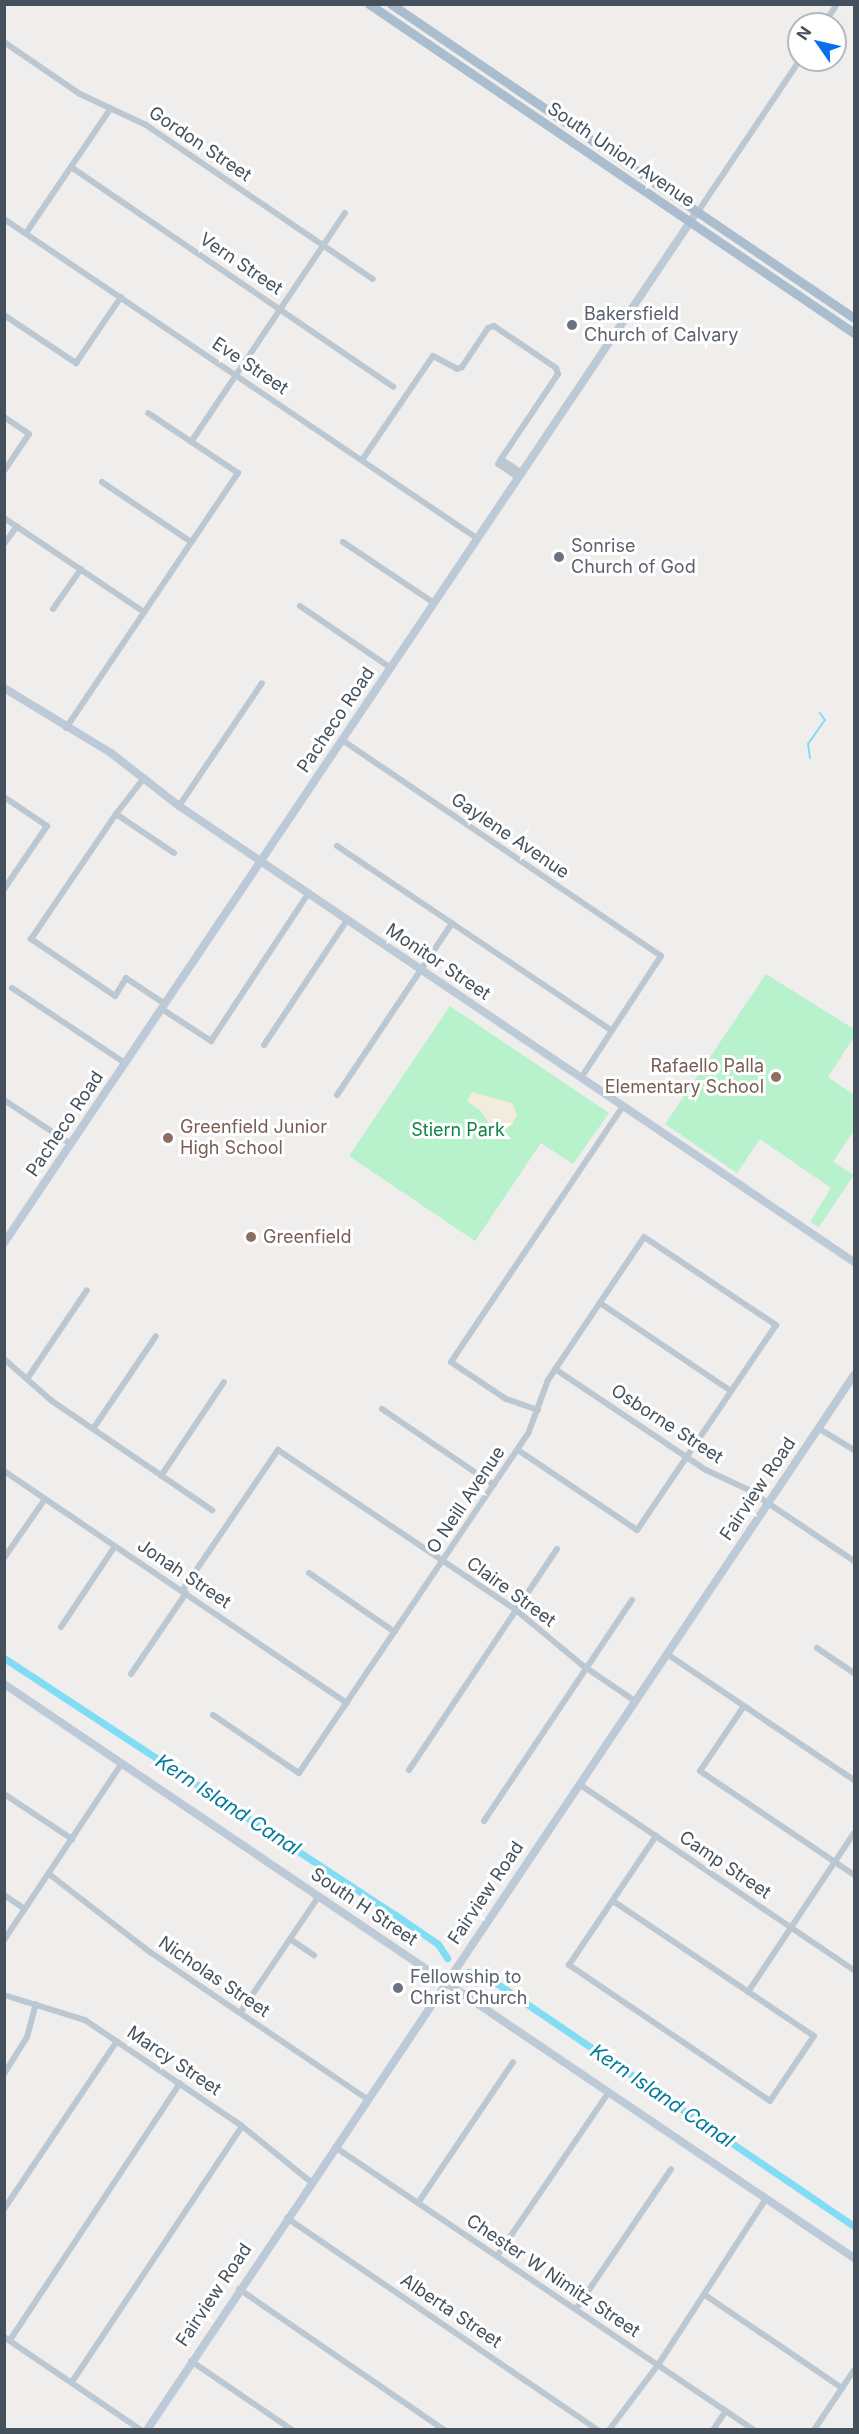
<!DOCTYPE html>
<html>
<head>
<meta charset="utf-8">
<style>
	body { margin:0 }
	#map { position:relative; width:859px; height:2434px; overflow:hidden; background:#f0eded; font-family:Inter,sans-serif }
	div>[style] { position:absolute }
	.green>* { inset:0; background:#b7f2cd }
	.sand>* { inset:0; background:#f3ebdc }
	.stream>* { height:2px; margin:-1px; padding:0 1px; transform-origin:1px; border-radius:1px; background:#80ddf3 }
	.canal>* { height:7px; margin:-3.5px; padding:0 3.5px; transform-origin:3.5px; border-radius:3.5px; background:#80ddf3 }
	.street>* { height:6px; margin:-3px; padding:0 3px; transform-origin:3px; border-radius:3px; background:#bcc8d1 }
	.secondary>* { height:8px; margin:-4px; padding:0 4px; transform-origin:4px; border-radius:4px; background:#bcc9d6 }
	.primary>* { height:9px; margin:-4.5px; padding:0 4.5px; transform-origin:4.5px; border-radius:4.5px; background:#aabdcf }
	.dots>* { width:16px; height:16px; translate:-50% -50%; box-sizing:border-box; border:3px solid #fff; border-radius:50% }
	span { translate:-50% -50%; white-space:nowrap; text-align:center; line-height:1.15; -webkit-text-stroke:6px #fff; paint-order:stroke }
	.street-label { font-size:18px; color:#44515c }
	.worship-label { font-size:18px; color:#5b616d }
	.left { translate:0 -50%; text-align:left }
	.education-label { font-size:18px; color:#785e54 }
	.right { translate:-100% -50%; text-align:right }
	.park-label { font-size:18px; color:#0f8348 }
	.water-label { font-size:20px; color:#037c9b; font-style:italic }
	.frame { position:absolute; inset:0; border:6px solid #44515c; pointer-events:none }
	.north { position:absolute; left:787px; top:12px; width:60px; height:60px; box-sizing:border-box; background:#fff; border:2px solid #b4b9be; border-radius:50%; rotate:304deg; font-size:16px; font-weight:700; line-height:24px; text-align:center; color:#44515c }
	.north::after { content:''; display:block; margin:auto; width:21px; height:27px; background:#0970ed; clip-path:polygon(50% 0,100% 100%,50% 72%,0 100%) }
</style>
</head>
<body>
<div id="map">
	<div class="green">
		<div style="clip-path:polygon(766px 974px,854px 1029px,854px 1037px,828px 1077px,854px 1095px,854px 1130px,833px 1162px,854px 1175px,819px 1227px,810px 1222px,831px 1188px,760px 1139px,737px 1173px,665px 1124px)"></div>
		<div style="clip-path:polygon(450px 1006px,609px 1113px,573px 1164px,541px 1143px,475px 1241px,349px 1156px)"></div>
	</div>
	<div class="sand">
		<div style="clip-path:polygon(472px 1092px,512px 1103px,517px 1115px,512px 1125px,503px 1130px,491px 1127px,481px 1111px,467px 1101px)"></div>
	</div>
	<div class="stream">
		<div style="left:810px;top:758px;width:14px;rotate:-98deg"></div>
		<div style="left:808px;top:744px;width:29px;rotate:-55deg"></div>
		<div style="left:825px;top:720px;width:9px;rotate:-126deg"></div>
	</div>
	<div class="canal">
		<div style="left:4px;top:1658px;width:467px;rotate:33.3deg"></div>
		<div style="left:394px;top:1914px;width:53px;rotate:34.3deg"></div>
		<div style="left:438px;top:1944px;width:17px;rotate:57deg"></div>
		<div style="left:468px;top:1972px;width:15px;rotate:8deg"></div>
		<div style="left:483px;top:1974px;width:448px;rotate:34.2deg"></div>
	</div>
	<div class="street">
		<div style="left:824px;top:24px;width:24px;rotate:-57deg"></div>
		<div style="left:4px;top:42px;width:92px;rotate:34.4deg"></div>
		<div style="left:80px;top:94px;width:73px;rotate:25.2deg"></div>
		<div style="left:146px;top:125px;width:274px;rotate:34.2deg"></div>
		<div style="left:71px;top:167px;width:390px;rotate:34.3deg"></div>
		<div style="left:697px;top:213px;width:184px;rotate:-56.1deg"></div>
		<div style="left:4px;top:219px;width:572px;rotate:34.02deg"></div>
		<div style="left:26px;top:233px;width:151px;rotate:-55.8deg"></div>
		<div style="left:4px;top:315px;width:87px;rotate:33.7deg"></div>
		<div style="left:76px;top:363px;width:80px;rotate:-55.7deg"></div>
		<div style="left:4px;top:417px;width:30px;rotate:34deg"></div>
		<div style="left:29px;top:434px;width:45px;rotate:124deg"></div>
		<div style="left:191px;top:442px;width:276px;rotate:-56.1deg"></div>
		<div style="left:362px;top:460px;width:126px;rotate:-55.7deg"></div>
		<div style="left:433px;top:356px;width:27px;rotate:28deg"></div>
		<div style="left:457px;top:369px;width:5px;rotate:-22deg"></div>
		<div style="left:462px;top:367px;width:47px;rotate:-56.3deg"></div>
		<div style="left:488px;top:328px;width:6px;rotate:-18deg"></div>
		<div style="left:494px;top:326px;width:75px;rotate:34.1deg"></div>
		<div style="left:556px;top:368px;width:6px;rotate:72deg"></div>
		<div style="left:558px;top:374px;width:102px;rotate:123.8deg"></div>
		<div style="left:519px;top:478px;width:25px;rotate:-146deg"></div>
		<div style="left:498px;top:464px;width:6px;rotate:-59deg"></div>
		<div style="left:501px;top:459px;width:25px;rotate:34deg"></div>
		<div style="left:102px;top:482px;width:107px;rotate:34deg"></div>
		<div style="left:4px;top:518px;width:169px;rotate:33.9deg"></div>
		<div style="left:343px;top:542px;width:110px;rotate:33.8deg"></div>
		<div style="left:4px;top:544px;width:22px;rotate:-54deg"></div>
		<div style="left:300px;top:606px;width:110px;rotate:34.3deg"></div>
		<div style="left:53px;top:609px;width:49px;rotate:-55deg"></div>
		<div style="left:66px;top:728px;width:308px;rotate:-56deg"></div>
		<div style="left:238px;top:473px;width:108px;rotate:-146.3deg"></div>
		<div style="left:342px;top:740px;width:385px;rotate:34.1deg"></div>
		<div style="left:661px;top:956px;width:146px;rotate:123.3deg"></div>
		<div style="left:4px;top:797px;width:52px;rotate:34deg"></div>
		<div style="left:47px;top:826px;width:76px;rotate:124.3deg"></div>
		<div style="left:179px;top:806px;width:148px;rotate:-56deg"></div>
		<div style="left:116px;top:814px;width:46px;rotate:-52.1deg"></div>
		<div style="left:337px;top:846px;width:331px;rotate:33.9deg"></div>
		<div style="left:12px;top:988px;width:136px;rotate:33.6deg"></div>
		<div style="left:165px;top:1004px;width:47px;rotate:-146.3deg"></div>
		<div style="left:126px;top:978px;width:21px;rotate:121deg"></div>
		<div style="left:115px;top:996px;width:102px;rotate:-145.8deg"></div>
		<div style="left:31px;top:939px;width:151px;rotate:-55.8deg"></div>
		<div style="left:116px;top:814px;width:70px;rotate:33.9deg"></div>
		<div style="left:162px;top:1009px;width:59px;rotate:33.1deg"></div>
		<div style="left:211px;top:1041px;width:176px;rotate:-56.6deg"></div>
		<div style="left:264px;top:1045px;width:150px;rotate:-56.4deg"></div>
		<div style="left:337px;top:1095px;width:207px;rotate:-56.2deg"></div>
		<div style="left:4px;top:1100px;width:80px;rotate:33.3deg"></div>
		<div style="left:600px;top:1303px;width:158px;rotate:33.9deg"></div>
		<div style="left:4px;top:1359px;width:64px;rotate:41.2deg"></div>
		<div style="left:52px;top:1401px;width:194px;rotate:34.3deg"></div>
		<div style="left:555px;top:1369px;width:182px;rotate:33.8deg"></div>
		<div style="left:706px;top:1470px;width:45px;rotate:24.9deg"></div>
		<div style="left:747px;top:1489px;width:129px;rotate:33.9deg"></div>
		<div style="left:27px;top:1379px;width:107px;rotate:-56deg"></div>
		<div style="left:382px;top:1409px;width:135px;rotate:34.2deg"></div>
		<div style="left:538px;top:1410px;width:34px;rotate:-161deg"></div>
		<div style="left:506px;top:1399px;width:66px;rotate:-146.1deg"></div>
		<div style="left:451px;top:1362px;width:308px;rotate:-56.1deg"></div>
		<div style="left:818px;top:1428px;width:42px;rotate:31.4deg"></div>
		<div style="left:93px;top:1429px;width:112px;rotate:-55.9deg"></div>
		<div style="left:4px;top:1471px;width:414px;rotate:34.1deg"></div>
		<div style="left:161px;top:1476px;width:113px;rotate:-56.2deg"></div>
		<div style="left:4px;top:1558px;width:72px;rotate:-55.2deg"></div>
		<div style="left:309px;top:1573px;width:104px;rotate:34.5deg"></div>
		<div style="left:182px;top:1591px;width:171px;rotate:-55.8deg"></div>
		<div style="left:278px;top:1450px;width:287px;rotate:33.9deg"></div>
		<div style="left:516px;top:1610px;width:86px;rotate:39.8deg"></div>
		<div style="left:582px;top:1665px;width:64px;rotate:34.2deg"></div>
		<div style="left:61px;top:1627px;width:97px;rotate:-56.3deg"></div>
		<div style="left:817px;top:1648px;width:45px;rotate:34deg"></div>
		<div style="left:667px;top:1654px;width:225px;rotate:34deg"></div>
		<div style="left:131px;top:1674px;width:98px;rotate:-55.8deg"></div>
		<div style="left:744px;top:1706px;width:78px;rotate:124.1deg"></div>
		<div style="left:700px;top:1771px;width:186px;rotate:34deg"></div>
		<div style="left:213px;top:1715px;width:104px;rotate:34deg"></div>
		<div style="left:299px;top:1773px;width:409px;rotate:-56deg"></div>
		<div style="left:528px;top:1434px;width:58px;rotate:-69.7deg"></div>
		<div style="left:548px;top:1380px;width:172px;rotate:-56.1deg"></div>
		<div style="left:644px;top:1237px;width:159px;rotate:33.7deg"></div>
		<div style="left:776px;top:1325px;width:248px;rotate:124.1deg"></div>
		<div style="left:637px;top:1530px;width:143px;rotate:-146.1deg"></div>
		<div style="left:409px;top:1770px;width:266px;rotate:-56.2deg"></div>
		<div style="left:579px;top:1784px;width:332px;rotate:34.1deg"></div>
		<div style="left:4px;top:1794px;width:82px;rotate:33.5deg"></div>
		<div style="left:484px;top:1821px;width:266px;rotate:-56.2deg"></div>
		<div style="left:49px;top:1874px;width:128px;rotate:37.7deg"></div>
		<div style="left:150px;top:1952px;width:262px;rotate:34.1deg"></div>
		<div style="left:4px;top:1895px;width:25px;rotate:34deg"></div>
		<div style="left:613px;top:1901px;width:242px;rotate:33.9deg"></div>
		<div style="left:814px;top:2036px;width:78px;rotate:124.1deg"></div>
		<div style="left:770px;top:2101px;width:243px;rotate:-145.9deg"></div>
		<div style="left:569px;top:1965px;width:156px;rotate:-56deg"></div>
		<div style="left:290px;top:1939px;width:29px;rotate:34deg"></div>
		<div style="left:4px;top:1940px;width:213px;rotate:-56.3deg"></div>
		<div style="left:748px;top:1992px;width:191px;rotate:-56.3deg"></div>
		<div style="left:4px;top:1995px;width:85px;rotate:17.2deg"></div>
		<div style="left:85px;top:2020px;width:189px;rotate:34deg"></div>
		<div style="left:242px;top:2126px;width:89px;rotate:39.1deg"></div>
		<div style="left:240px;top:2013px;width:141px;rotate:-56deg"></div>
		<div style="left:4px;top:2074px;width:44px;rotate:-58.1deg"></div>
		<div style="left:27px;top:2037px;width:34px;rotate:-75deg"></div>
		<div style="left:335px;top:2147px;width:506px;rotate:34.04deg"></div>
		<div style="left:418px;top:2203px;width:170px;rotate:-56deg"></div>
		<div style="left:4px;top:2209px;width:202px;rotate:-56.1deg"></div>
		<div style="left:287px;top:2218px;width:376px;rotate:34.3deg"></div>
		<div style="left:497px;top:2256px;width:199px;rotate:-55.7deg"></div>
		<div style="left:239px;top:2289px;width:249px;rotate:34.5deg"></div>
		<div style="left:705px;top:2295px;width:166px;rotate:34.2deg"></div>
		<div style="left:576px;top:2309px;width:169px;rotate:-55.8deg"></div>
		<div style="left:4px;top:2337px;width:166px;rotate:34.2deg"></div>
		<div style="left:10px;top:2340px;width:308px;rotate:-56.5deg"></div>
		<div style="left:191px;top:2361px;width:122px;rotate:34.3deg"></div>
		<div style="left:72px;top:2382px;width:307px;rotate:-56.4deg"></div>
		<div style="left:609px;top:2430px;width:81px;rotate:-53deg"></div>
		<div style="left:658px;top:2365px;width:198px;rotate:-57deg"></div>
		<div style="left:713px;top:2430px;width:23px;rotate:-56deg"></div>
		<div style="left:814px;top:2430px;width:72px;rotate:-56.3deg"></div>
	</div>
	<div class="secondary">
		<div style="left:4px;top:688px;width:125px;rotate:31.3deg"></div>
		<div style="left:111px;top:753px;width:86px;rotate:37.9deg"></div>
		<div style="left:179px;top:806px;width:815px;rotate:34.04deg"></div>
		<div style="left:4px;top:1243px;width:1237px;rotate:-56.1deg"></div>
		<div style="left:4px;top:1684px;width:1026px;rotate:34.03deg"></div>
		<div style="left:147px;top:2430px;width:1270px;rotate:-56.17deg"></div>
	</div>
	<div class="primary">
		<div style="left:369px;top:4px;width:586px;rotate:34.15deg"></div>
		<div style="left:391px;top:4px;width:559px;rotate:34.14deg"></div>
	</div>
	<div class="dots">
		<div style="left:572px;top:325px;background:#6b7280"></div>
		<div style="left:559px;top:557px;background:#6b7280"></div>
		<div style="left:776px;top:1077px;background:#8d6e63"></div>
		<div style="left:168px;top:1138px;background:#8d6e63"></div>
		<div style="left:251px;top:1237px;background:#8d6e63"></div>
		<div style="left:398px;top:1988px;background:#6b7280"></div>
	</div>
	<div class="street-label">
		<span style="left:200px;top:144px;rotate:34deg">Gordon Street</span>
		<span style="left:621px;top:155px;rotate:34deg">South Union Avenue</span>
		<span style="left:241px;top:264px;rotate:34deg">Vern Street</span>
		<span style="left:250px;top:366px;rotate:34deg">Eve Street</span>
		<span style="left:336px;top:720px;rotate:-56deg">Pacheco Road</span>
		<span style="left:510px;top:836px;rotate:34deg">Gaylene Avenue</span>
		<span style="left:438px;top:962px;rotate:34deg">Monitor Street</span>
		<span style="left:65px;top:1124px;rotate:-56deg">Pacheco Road</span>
		<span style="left:667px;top:1424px;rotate:33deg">Osborne Street</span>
		<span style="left:758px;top:1489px;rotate:-56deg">Fairview Road</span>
		<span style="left:466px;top:1500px;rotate:-56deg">O Neill Avenue</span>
		<span style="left:184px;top:1574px;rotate:34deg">Jonah Street</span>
		<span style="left:511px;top:1592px;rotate:36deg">Claire Street</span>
		<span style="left:725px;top:1865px;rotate:34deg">Camp Street</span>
		<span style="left:486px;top:1893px;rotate:-56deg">Fairview Road</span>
		<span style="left:364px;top:1907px;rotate:34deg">South H Street</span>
		<span style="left:214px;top:1977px;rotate:34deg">Nicholas Street</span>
		<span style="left:174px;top:2061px;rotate:34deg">Marcy Street</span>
		<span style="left:553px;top:2276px;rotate:34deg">Chester W Nimitz Street</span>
		<span style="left:214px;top:2295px;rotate:-56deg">Fairview Road</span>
		<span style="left:451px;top:2311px;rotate:34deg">Alberta Street</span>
	</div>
	<div class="worship-label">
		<span class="left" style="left:584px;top:325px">Bakersfield<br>Church of Calvary</span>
		<span class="left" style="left:571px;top:557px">Sonrise<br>Church of God</span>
		<span class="left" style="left:410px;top:1988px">Fellowship to<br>Christ Church</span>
	</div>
	<div class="education-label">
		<span class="right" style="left:764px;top:1077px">Rafaello Palla<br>Elementary School</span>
		<span class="left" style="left:180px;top:1138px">Greenfield Junior<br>High School</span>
		<span class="left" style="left:263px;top:1237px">Greenfield</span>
	</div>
	<div class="park-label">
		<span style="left:458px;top:1130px">Stiern Park</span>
	</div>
	<div class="water-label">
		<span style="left:228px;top:1805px;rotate:33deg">Kern Island Canal</span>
		<span style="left:662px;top:2096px;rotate:34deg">Kern Island Canal</span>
	</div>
	<div class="frame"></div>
	<div class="north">N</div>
</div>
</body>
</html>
